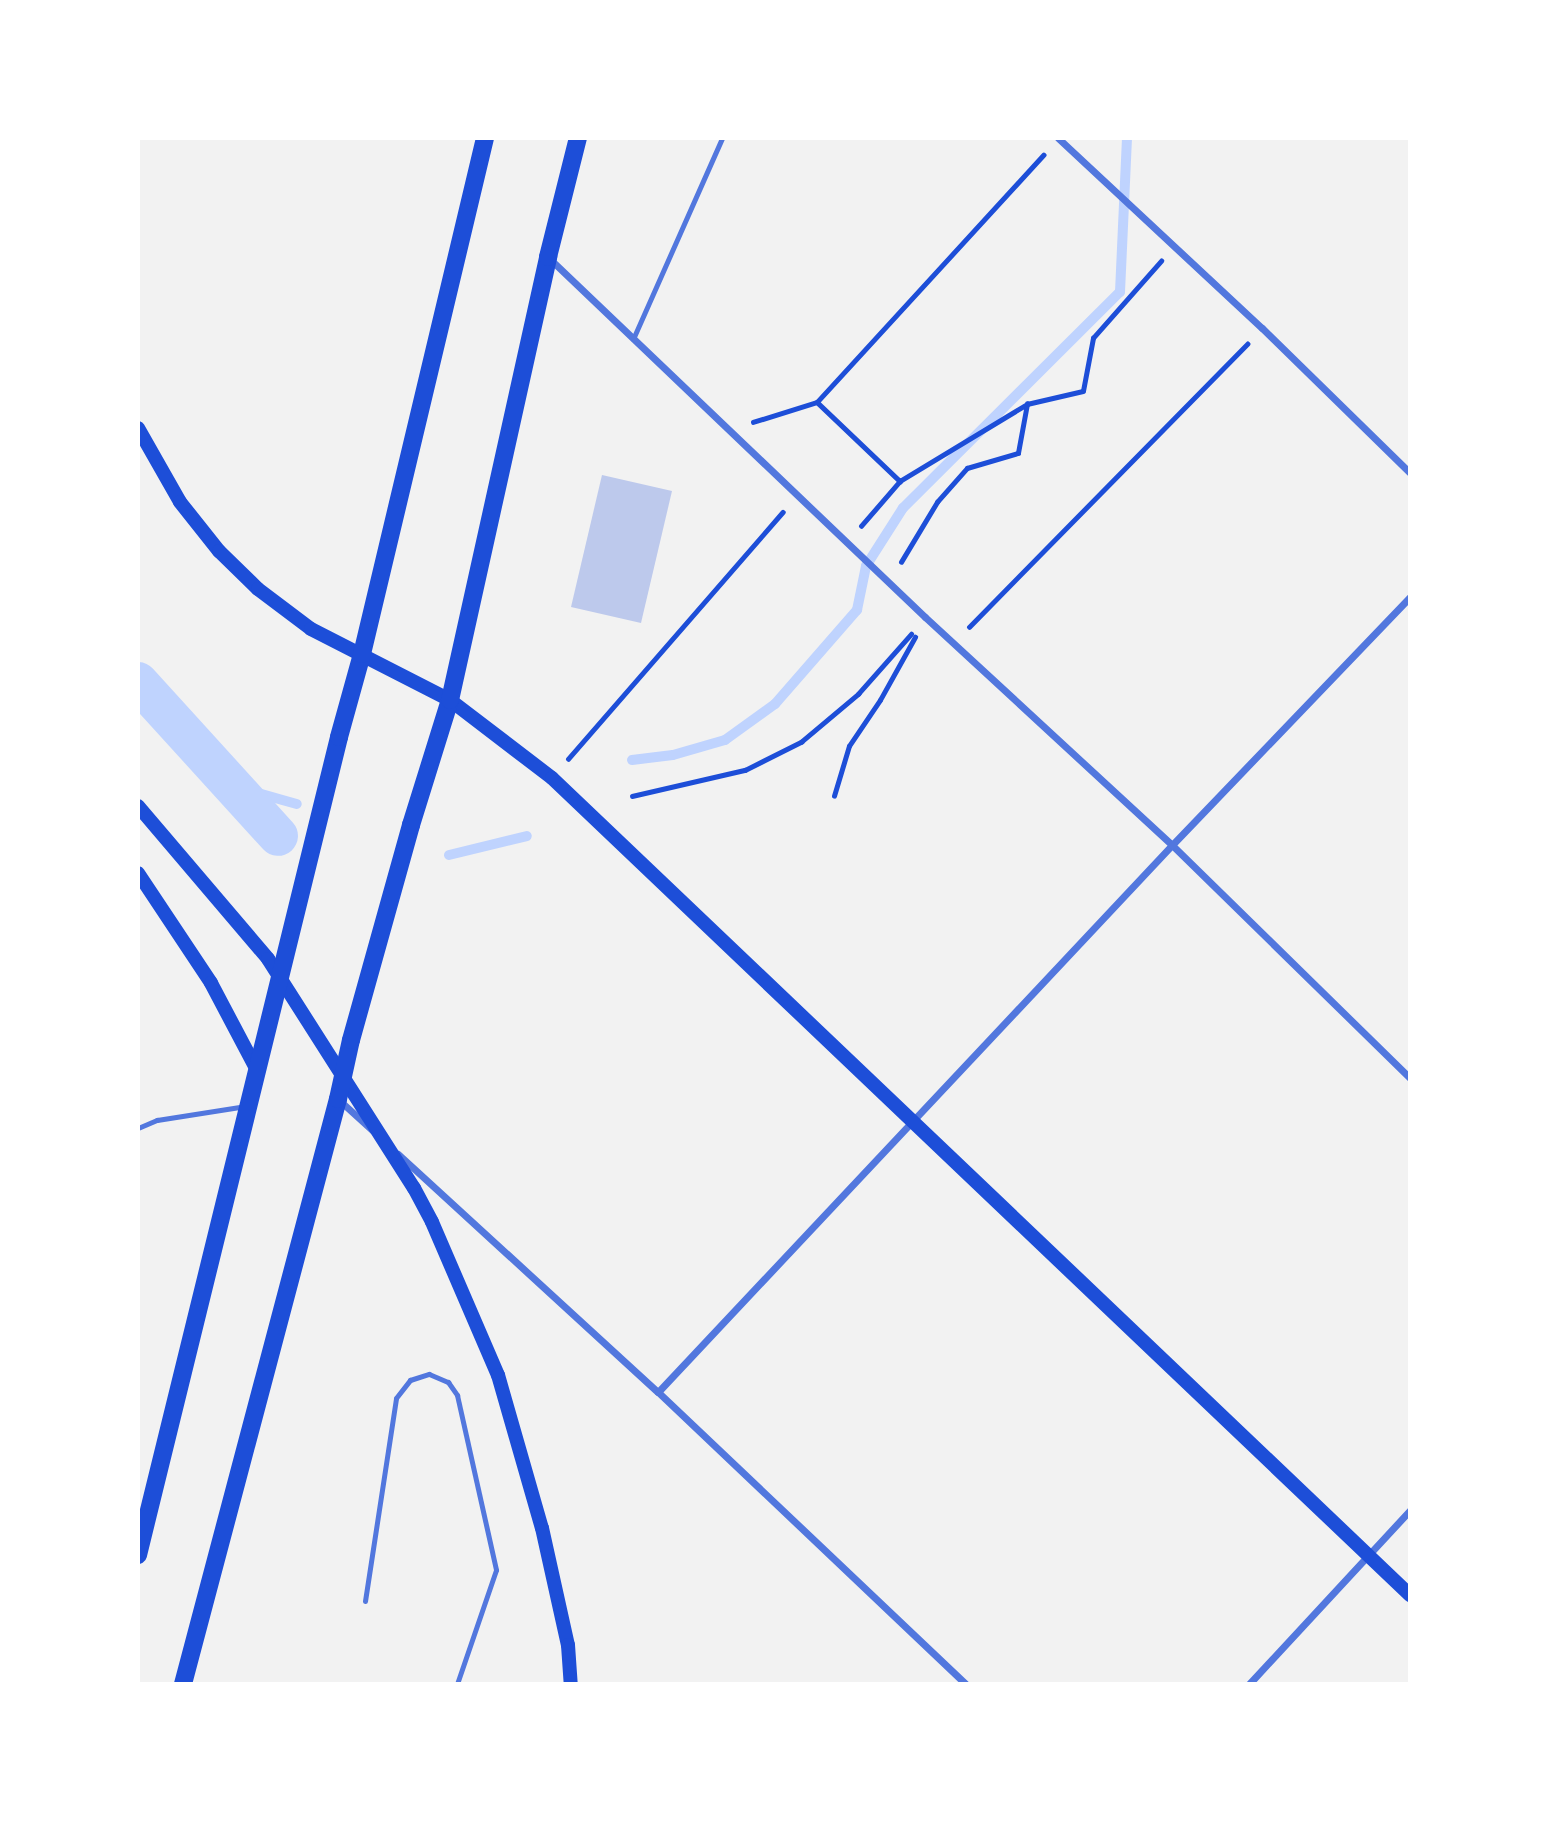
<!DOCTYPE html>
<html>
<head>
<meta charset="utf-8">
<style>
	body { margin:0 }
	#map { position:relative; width:1548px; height:1822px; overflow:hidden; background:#f2f2f2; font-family:Cabin,sans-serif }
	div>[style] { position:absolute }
	.stream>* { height:10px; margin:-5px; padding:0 5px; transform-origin:5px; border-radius:5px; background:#bfd3fe }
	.canal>* { height:40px; margin:-20px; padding:0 20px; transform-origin:20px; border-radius:20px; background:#bfd3fe }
	.building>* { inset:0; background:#bdc9ec }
	.path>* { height:4.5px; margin:-2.25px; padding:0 2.25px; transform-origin:2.25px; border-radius:2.25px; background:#1d4ed8 }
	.service>* { height:5px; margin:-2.5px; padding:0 2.5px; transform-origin:2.5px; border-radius:2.5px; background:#5277de }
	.minor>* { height:7px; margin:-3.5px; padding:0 3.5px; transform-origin:3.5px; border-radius:3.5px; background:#5277de }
	.secondary>* { height:14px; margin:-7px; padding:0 7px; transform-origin:7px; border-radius:7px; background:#1d4ed8 }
	.primary>* { height:18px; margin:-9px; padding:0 9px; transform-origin:9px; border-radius:9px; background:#1d4ed8 }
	span { translate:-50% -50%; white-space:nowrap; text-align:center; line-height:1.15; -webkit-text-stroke:7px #fff; paint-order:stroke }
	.frame { position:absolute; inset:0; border:140px solid #fff; pointer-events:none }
</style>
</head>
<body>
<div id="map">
	<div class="stream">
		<div style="left:632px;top:760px;width:41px;rotate:-7deg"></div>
		<div style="left:673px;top:755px;width:54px;rotate:-16.1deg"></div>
		<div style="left:725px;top:740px;width:62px;rotate:-35.8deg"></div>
		<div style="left:775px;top:704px;width:125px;rotate:-48.9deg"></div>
		<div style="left:857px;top:610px;width:45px;rotate:-78.4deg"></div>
		<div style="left:866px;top:566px;width:69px;rotate:-57.5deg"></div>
		<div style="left:903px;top:508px;width:306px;rotate:-44.9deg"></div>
		<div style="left:1120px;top:292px;width:154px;rotate:-87.4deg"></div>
		<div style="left:236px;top:787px;width:63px;rotate:15.6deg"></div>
		<div style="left:449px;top:855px;width:80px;rotate:-13.7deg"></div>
	</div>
	<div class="canal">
		<div style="left:138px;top:682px;width:208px;rotate:47.7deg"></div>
	</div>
	<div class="building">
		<div style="clip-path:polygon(602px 475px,672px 491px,641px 623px,571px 607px)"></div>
	</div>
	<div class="path">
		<div style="left:817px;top:402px;width:335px;rotate:-47.5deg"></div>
		<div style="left:753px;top:422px;width:67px;rotate:-17.4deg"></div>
		<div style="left:817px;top:402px;width:115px;rotate:43.6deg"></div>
		<div style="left:861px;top:526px;width:60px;rotate:-49.1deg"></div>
		<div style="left:900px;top:481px;width:149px;rotate:-31.2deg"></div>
		<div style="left:901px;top:562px;width:70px;rotate:-59deg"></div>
		<div style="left:937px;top:502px;width:45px;rotate:-48.6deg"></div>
		<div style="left:967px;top:468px;width:53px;rotate:-16.4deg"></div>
		<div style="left:1018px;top:453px;width:50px;rotate:-79.6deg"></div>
		<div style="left:1027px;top:404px;width:57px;rotate:-13.1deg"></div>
		<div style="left:1083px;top:391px;width:54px;rotate:-79.3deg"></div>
		<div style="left:1093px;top:338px;width:103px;rotate:-48.6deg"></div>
		<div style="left:969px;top:627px;width:397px;rotate:-45.5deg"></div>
		<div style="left:568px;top:759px;width:327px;rotate:-49deg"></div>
		<div style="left:632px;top:796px;width:116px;rotate:-13deg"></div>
		<div style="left:745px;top:770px;width:63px;rotate:-26.6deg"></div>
		<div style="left:801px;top:742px;width:75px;rotate:-40.1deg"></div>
		<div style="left:858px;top:694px;width:80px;rotate:-48.5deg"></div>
		<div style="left:834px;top:796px;width:52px;rotate:-73.3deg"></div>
		<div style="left:849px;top:746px;width:55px;rotate:-56deg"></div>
		<div style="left:880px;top:700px;width:72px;rotate:-60.9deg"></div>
	</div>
	<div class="service">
		<div style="left:633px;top:339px;width:220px;rotate:-66.1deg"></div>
		<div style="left:138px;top:1128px;width:21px;rotate:-23deg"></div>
		<div style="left:157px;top:1120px;width:90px;rotate:-8.9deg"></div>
		<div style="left:365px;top:1601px;width:205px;rotate:-81.3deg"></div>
		<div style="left:396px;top:1398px;width:23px;rotate:-52deg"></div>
		<div style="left:410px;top:1380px;width:20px;rotate:-18deg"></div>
		<div style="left:429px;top:1374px;width:21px;rotate:23deg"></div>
		<div style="left:448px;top:1382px;width:16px;rotate:55deg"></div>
		<div style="left:457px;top:1395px;width:179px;rotate:77.4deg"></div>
		<div style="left:496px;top:1570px;width:120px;rotate:108.9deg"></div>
	</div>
	<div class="minor">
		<div style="left:1058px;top:138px;width:279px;rotate:43deg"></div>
		<div style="left:1262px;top:328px;width:207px;rotate:44.4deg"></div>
		<div style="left:551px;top:260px;width:517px;rotate:43.67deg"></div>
		<div style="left:925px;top:617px;width:336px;rotate:42.7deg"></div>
		<div style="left:1172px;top:845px;width:333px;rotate:44.4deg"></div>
		<div style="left:339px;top:1100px;width:45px;rotate:42.3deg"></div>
		<div style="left:398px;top:1154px;width:352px;rotate:42.5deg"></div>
		<div style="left:658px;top:1392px;width:424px;rotate:43.5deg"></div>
		<div style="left:658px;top:1392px;width:751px;rotate:-46.78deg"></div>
		<div style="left:1172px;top:845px;width:344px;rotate:-46.2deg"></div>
		<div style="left:1249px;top:1684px;width:237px;rotate:-47.2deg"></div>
	</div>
	<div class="secondary">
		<div style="left:138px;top:428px;width:85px;rotate:60.4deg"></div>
		<div style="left:180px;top:502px;width:63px;rotate:51.5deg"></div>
		<div style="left:219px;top:551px;width:54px;rotate:44.3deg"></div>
		<div style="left:258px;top:589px;width:66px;rotate:37deg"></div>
		<div style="left:311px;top:629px;width:156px;rotate:27.1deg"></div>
		<div style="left:450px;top:700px;width:128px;rotate:37.4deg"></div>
		<div style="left:552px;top:778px;width:1185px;rotate:43.6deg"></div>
		<div style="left:138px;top:806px;width:201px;rotate:49.6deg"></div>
		<div style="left:268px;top:959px;width:272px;rotate:57.5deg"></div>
		<div style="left:414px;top:1188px;width:38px;rotate:62deg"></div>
		<div style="left:432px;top:1222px;width:167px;rotate:66.7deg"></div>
		<div style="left:498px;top:1375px;width:159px;rotate:74deg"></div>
		<div style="left:542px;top:1528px;width:120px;rotate:77.5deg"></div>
		<div style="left:568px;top:1645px;width:39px;rotate:86deg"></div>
		<div style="left:138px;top:873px;width:132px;rotate:56.4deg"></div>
		<div style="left:211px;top:983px;width:101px;rotate:62.2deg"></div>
	</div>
	<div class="primary">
		<div style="left:138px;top:1555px;width:842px;rotate:-76.19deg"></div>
		<div style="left:339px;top:737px;width:86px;rotate:-74.5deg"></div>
		<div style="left:362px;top:654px;width:530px;rotate:-76.59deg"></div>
		<div style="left:183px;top:1684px;width:605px;rotate:-75.16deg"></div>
		<div style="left:338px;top:1099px;width:60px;rotate:-77.6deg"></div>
		<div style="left:351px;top:1040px;width:223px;rotate:-74.4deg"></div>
		<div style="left:411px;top:825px;width:131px;rotate:-72.7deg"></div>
		<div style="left:450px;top:700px;width:454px;rotate:-77.5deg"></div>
		<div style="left:548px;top:257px;width:123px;rotate:-75.9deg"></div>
	</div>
	<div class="frame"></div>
</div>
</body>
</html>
